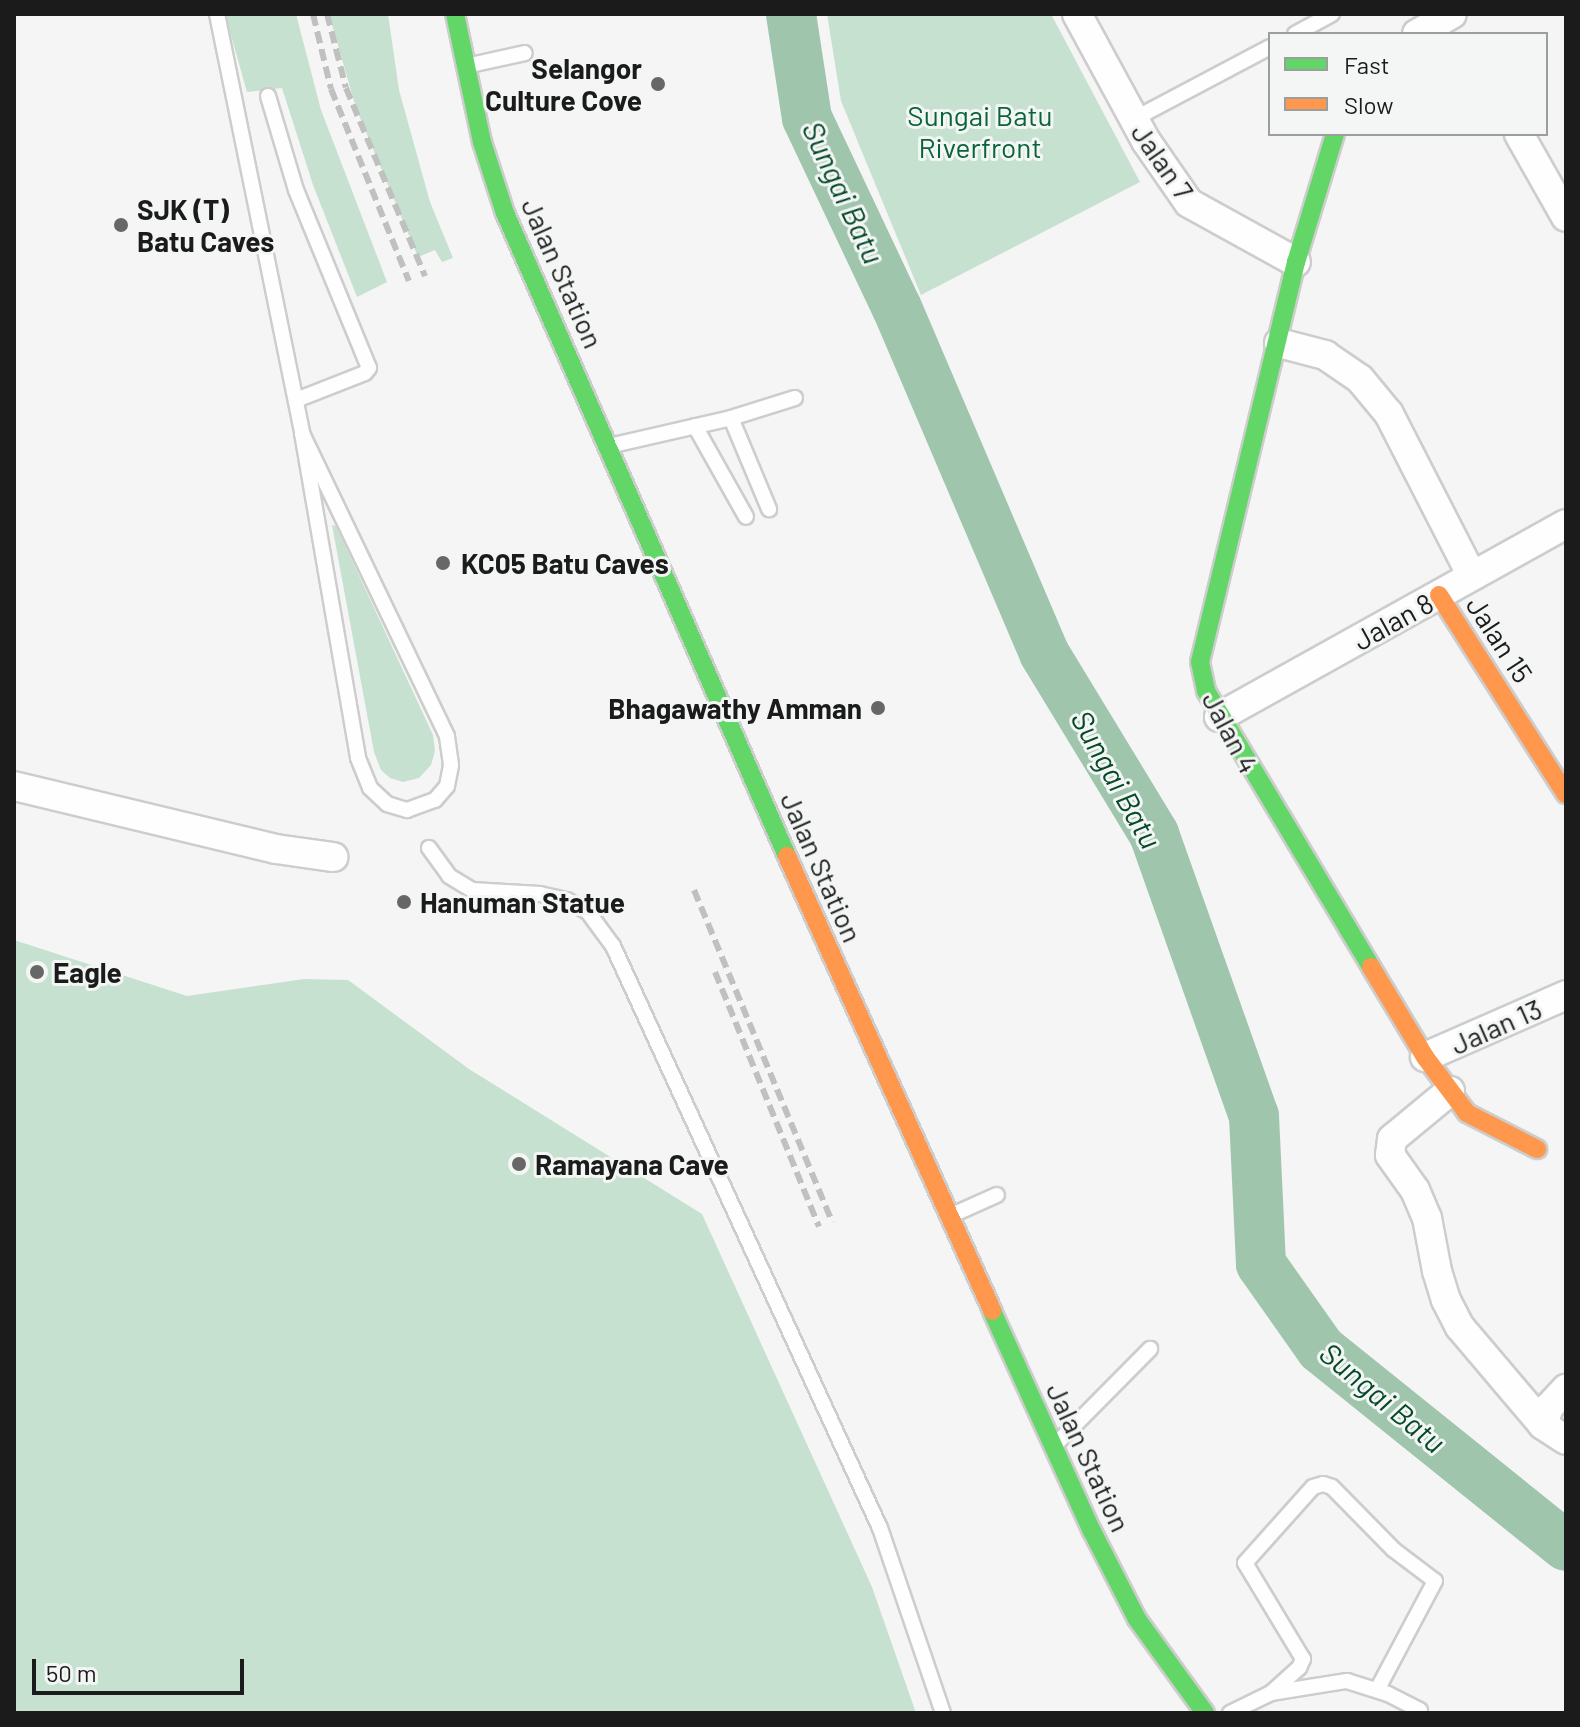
<!DOCTYPE html>
<html>
<head>
<meta charset="utf-8">
<style>
	body { margin:0 }
	#map { position:relative; width:1580px; height:1727px; overflow:hidden; background:#f4f5f4; font-family:Barlow,sans-serif }
	div>[style] { position:absolute }
	.green>* { inset:0; background:#c7e1d0 }
	.river>* { height:50px; margin:-25px; padding:0 25px; transform-origin:25px; border-radius:25px; background:#a0c5ad }
	.roads { filter:drop-shadow(2px 0 #cccdcc) drop-shadow(-2px 0 #cccdcc) drop-shadow(0 2px #cccdcc) drop-shadow(0 -2px #cccdcc) }
	.lane>* { height:14px; margin:-7px; padding:0 7px; transform-origin:7px; border-radius:7px; background:#fdfefd }
	.street>* { height:28px; margin:-14px; padding:0 14px; transform-origin:14px; border-radius:14px; background:#fdfefd }
	.fast>* { height:18px; margin:-9px; padding:0 9px; transform-origin:9px; border-radius:9px; background:#63d668 }
	.slow>* { height:18px; margin:-9px; padding:0 9px; transform-origin:9px; border-radius:9px; background:#ff974d }
	.rail>* { height:6px; margin-top:-3px; transform-origin:0; background:repeating-linear-gradient(90deg,#c0c0c0 0 12px,transparent 0 18px) }
	.dots>* { width:22px; height:22px; translate:-50% -50%; box-sizing:border-box; border:4px solid #f3f6f4; border-radius:50% }
	span { translate:-50% -50%; white-space:nowrap; text-align:center; line-height:1.15; -webkit-text-stroke:6px #f3f6f4; paint-order:stroke }
	.poi-label { font-size:28px; color:#1a1b1a; font-weight:700 }
	.right { translate:-100% -50%; text-align:right }
	.left { translate:0 -50%; text-align:left }
	.park-label { font-size:28px; color:#09643a }
	.street-label { font-size:28px; color:#1a1b1a }
	.water-label { font-size:30px; color:#054929; font-style:italic }
	.frame { position:absolute; inset:0; border:16px solid #1a1b1a; pointer-events:none }
	.legend { position:absolute; left:1268px; top:32px; width:280px; height:104px; box-sizing:border-box; background:#f3f6f4; border:2px solid #9c9e9d; margin:0; padding:10px 14px; list-style:none; font-size:24px; color:#1a1b1a }
	.legend li { display:flex; align-items:center; gap:16px; height:40px }
	.legend b { width:40px; border:2px solid #9c9e9d }
	.scale { position:absolute; left:32px; top:1659px; width:212px; height:36px; box-sizing:border-box; border:4px solid #1a1b1a; border-top:0; padding-left:10px; font-size:24px; line-height:28px; white-space:nowrap; color:#1a1b1a; -webkit-text-stroke:6px #f3f6f4; paint-order:stroke }
</style>
</head>
<body>
<div id="map">
	<div class="green">
		<div style="clip-path:polygon(225px 14px,296px 14px,321px 110px,387px 282px,357px 297px,313px 185px,282px 88px,247px 92px)"></div>
		<div style="clip-path:polygon(329px 14px,388px 14px,399px 90px,430px 202px,453px 258px,442px 262px,435px 250px,418px 257px,356px 108px)"></div>
		<div style="clip-path:polygon(827px 14px,1051px 14px,1140px 182px,921px 295px,841px 101px)"></div>
		<div style="clip-path:polygon(332px 525px,336px 526px,433px 735px,435px 751px,431px 765px,419px 778px,403px 782px,390px 778px,381px 770px,374px 752px)"></div>
		<div style="clip-path:polygon(14px 940px,187px 996px,304px 979px,348px 980px,469px 1069px,702px 1214px,872px 1587px,916px 1713px,14px 1713px)"></div>
	</div>
	<div class="river">
		<div style="left:791px;top:14px;width:105px;rotate:81.3deg"></div>
		<div style="left:807px;top:118px;width:210px;rotate:64.7deg"></div>
		<div style="left:897px;top:308px;width:375px;rotate:66.9deg"></div>
		<div style="left:1044px;top:653px;width:212px;rotate:58.7deg"></div>
		<div style="left:1154px;top:834px;width:299px;rotate:70.5deg"></div>
		<div style="left:1254px;top:1116px;width:148px;rotate:87.3deg"></div>
		<div style="left:1261px;top:1264px;width:104px;rotate:54.8deg"></div>
		<div style="left:1321px;top:1349px;width:314px;rotate:38.8deg"></div>
	</div>
	<div class="roads">
		<div class="lane">
			<div style="left:217px;top:14px;width:428px;rotate:78.5deg"></div>
			<div style="left:302px;top:433px;width:330px;rotate:80.2deg"></div>
			<div style="left:358px;top:758px;width:32px;rotate:68deg"></div>
			<div style="left:370px;top:788px;width:23px;rotate:43deg"></div>
			<div style="left:387px;top:804px;width:21px;rotate:17deg"></div>
			<div style="left:407px;top:810px;width:30px;rotate:-20deg"></div>
			<div style="left:435px;top:800px;width:18px;rotate:-49deg"></div>
			<div style="left:447px;top:786px;width:21px;rotate:-79deg"></div>
			<div style="left:451px;top:765px;width:29px;rotate:-98deg"></div>
			<div style="left:447px;top:736px;width:336px;rotate:-115.6deg"></div>
			<div style="left:1295px;top:34px;width:42px;rotate:-28.4deg"></div>
			<div style="left:466px;top:66px;width:60px;rotate:-12.4deg"></div>
			<div style="left:268px;top:96px;width:98px;rotate:73.4deg"></div>
			<div style="left:296px;top:190px;width:192px;rotate:67.7deg"></div>
			<div style="left:369px;top:368px;width:6px;rotate:129deg"></div>
			<div style="left:365px;top:373px;width:74px;rotate:158.6deg"></div>
			<div style="left:1134px;top:119px;width:154px;rotate:-27.9deg"></div>
			<div style="left:731px;top:418px;width:99px;rotate:67.3deg"></div>
			<div style="left:695px;top:426px;width:104px;rotate:60.7deg"></div>
			<div style="left:609px;top:446px;width:125px;rotate:-12.9deg"></div>
			<div style="left:731px;top:418px;width:67px;rotate:-17.4deg"></div>
			<div style="left:429px;top:848px;width:34px;rotate:54deg"></div>
			<div style="left:449px;top:876px;width:27px;rotate:31deg"></div>
			<div style="left:472px;top:890px;width:68px;rotate:3.4deg"></div>
			<div style="left:540px;top:894px;width:28px;rotate:13deg"></div>
			<div style="left:567px;top:900px;width:24px;rotate:30deg"></div>
			<div style="left:588px;top:912px;width:42px;rotate:53.7deg"></div>
			<div style="left:613px;top:946px;width:640px;rotate:65.36deg"></div>
			<div style="left:880px;top:1528px;width:195px;rotate:71.2deg"></div>
			<div style="left:952px;top:1215px;width:49px;rotate:-24deg"></div>
			<div style="left:1056px;top:1444px;width:134px;rotate:-45.3deg"></div>
			<div style="left:1271px;top:1693px;width:77px;rotate:-9deg"></div>
			<div style="left:1347px;top:1681px;width:43px;rotate:17.6deg"></div>
			<div style="left:1388px;top:1694px;width:36px;rotate:27deg"></div>
			<div style="left:1230px;top:1713px;width:46px;rotate:-26deg"></div>
			<div style="left:1271px;top:1693px;width:38px;rotate:-42deg"></div>
			<div style="left:1299px;top:1668px;width:10px;rotate:-66deg"></div>
			<div style="left:1303px;top:1659px;width:112px;rotate:-121.1deg"></div>
			<div style="left:1245px;top:1563px;width:102px;rotate:-48.2deg"></div>
			<div style="left:1313px;top:1487px;width:10px;rotate:-17deg"></div>
			<div style="left:1323px;top:1484px;width:9px;rotate:18deg"></div>
			<div style="left:1332px;top:1487px;width:88px;rotate:45.5deg"></div>
			<div style="left:1394px;top:1550px;width:51px;rotate:37.1deg"></div>
			<div style="left:1435px;top:1581px;width:123px;rotate:118deg"></div>
		</div>
		<div class="street">
			<div style="left:1077px;top:14px;width:145px;rotate:61.5deg"></div>
			<div style="left:1146px;top:141px;width:75px;rotate:55.3deg"></div>
			<div style="left:1189px;top:203px;width:122px;rotate:28.9deg"></div>
			<div style="left:1417px;top:34px;width:40px;rotate:-29.7deg"></div>
			<div style="left:1519px;top:134px;width:95px;rotate:60.5deg"></div>
			<div style="left:1279px;top:343px;width:48px;rotate:14.6deg"></div>
			<div style="left:1325px;top:355px;width:42px;rotate:34.4deg"></div>
			<div style="left:1360px;top:379px;width:45px;rotate:50.4deg"></div>
			<div style="left:1389px;top:414px;width:182px;rotate:62.9deg"></div>
			<div style="left:1219px;top:717px;width:397px;rotate:-29.1deg"></div>
			<div style="left:14px;top:786px;width:269px;rotate:13.5deg"></div>
			<div style="left:276px;top:849px;width:58px;rotate:8deg"></div>
			<div style="left:1425px;top:1057px;width:154px;rotate:-23.7deg"></div>
			<div style="left:1450px;top:1091px;width:75px;rotate:140.4deg"></div>
			<div style="left:1392px;top:1139px;width:16px;rotate:97deg"></div>
			<div style="left:1390px;top:1155px;width:43px;rotate:54.5deg"></div>
			<div style="left:1415px;top:1190px;width:30px;rotate:67deg"></div>
			<div style="left:1427px;top:1218px;width:54px;rotate:79.3deg"></div>
			<div style="left:1437px;top:1271px;width:30px;rotate:73deg"></div>
			<div style="left:1446px;top:1300px;width:30px;rotate:63deg"></div>
			<div style="left:1460px;top:1327px;width:128px;rotate:49.7deg"></div>
			<div style="left:1543px;top:1425px;width:27px;rotate:33deg"></div>
			<div style="left:1543px;top:1425px;width:19px;rotate:-72deg"></div>
			<div style="left:1549px;top:1407px;width:25px;rotate:-47deg"></div>
		</div>
		<div class="fast">
			<div style="left:455px;top:14px;width:131px;rotate:78.1deg"></div>
			<div style="left:482px;top:142px;width:75px;rotate:72.1deg"></div>
			<div style="left:505px;top:213px;width:702px;rotate:66.32deg"></div>
			<div style="left:1335px;top:134px;width:134px;rotate:106.9deg"></div>
			<div style="left:1296px;top:262px;width:411px;rotate:103.5deg"></div>
			<div style="left:1200px;top:662px;width:30px;rotate:78deg"></div>
			<div style="left:1206px;top:691px;width:322px;rotate:59.1deg"></div>
			<div style="left:992px;top:1311px;width:242px;rotate:65.6deg"></div>
			<div style="left:1092px;top:1531px;width:99px;rotate:62.9deg"></div>
			<div style="left:1137px;top:1619px;width:116px;rotate:54.1deg"></div>
		</div>
		<div class="slow">
			<div style="left:1439px;top:595px;width:236px;rotate:57.5deg"></div>
			<div style="left:787px;top:856px;width:499px;rotate:65.7deg"></div>
			<div style="left:1371px;top:967px;width:105px;rotate:59deg"></div>
			<div style="left:1425px;top:1057px;width:70px;rotate:53.1deg"></div>
			<div style="left:1467px;top:1113px;width:79px;rotate:27.2deg"></div>
		</div>
	</div>
	<div class="rail">
		<div style="left:313px;top:14px;width:77px;rotate:76.5deg"></div>
		<div style="left:331px;top:89px;width:207px;rotate:67.9deg"></div>
		<div style="left:327px;top:14px;width:76px;rotate:75.6deg"></div>
		<div style="left:346px;top:88px;width:204px;rotate:67.2deg"></div>
		<div style="left:694px;top:890px;width:360px;rotate:67.4deg"></div>
		<div style="left:715px;top:972px;width:275px;rotate:67.8deg"></div>
	</div>
	<div class="dots">
		<div style="left:658px;top:84px;background:#666766"></div>
		<div style="left:121px;top:225px;background:#666766"></div>
		<div style="left:443px;top:563px;background:#666766"></div>
		<div style="left:878px;top:708px;background:#666766"></div>
		<div style="left:404px;top:902px;background:#666766"></div>
		<div style="left:37px;top:972px;background:#666766"></div>
		<div style="left:519px;top:1164px;background:#666766"></div>
	</div>
	<div class="poi-label">
		<span class="right" style="left:642px;top:84px">Selangor<br>Culture Cove</span>
		<span class="left" style="left:137px;top:225px">SJK (T)<br>Batu Caves</span>
		<span class="left" style="left:461px;top:563px">KC05 Batu Caves</span>
		<span class="right" style="left:862px;top:708px">Bhagawathy Amman</span>
		<span class="left" style="left:420px;top:902px">Hanuman Statue</span>
		<span class="left" style="left:53px;top:972px">Eagle</span>
		<span class="left" style="left:535px;top:1164px">Ramayana Cave</span>
	</div>
	<div class="park-label">
		<span style="left:980px;top:131px">Sungai Batu<br>Riverfront</span>
	</div>
	<div class="street-label">
		<span style="left:1163px;top:161px;rotate:55deg">Jalan 7</span>
		<span style="left:563px;top:273px;rotate:66deg">Jalan Station</span>
		<span style="left:1393px;top:621px;rotate:-29deg">Jalan 8</span>
		<span style="left:1500px;top:639px;rotate:57deg">Jalan 15</span>
		<span style="left:1231px;top:732px;rotate:62deg">Jalan 4</span>
		<span style="left:822px;top:867px;rotate:66deg">Jalan Station</span>
		<span style="left:1496px;top:1026px;rotate:-24deg">Jalan 13</span>
		<span style="left:1089px;top:1457px;rotate:65deg">Jalan Station</span>
	</div>
	<div class="water-label">
		<span style="left:844px;top:192px;rotate:65deg">Sungai Batu</span>
		<span style="left:1117px;top:779px;rotate:61deg">Sungai Batu</span>
		<span style="left:1383px;top:1397px;rotate:40deg">Sungai Batu</span>
	</div>
	<div class="frame"></div>
	<ul class="legend">
	<li><b style="height:10px;background:#63d668"></b>Fast</li>
	<li><b style="height:10px;background:#ff974d"></b>Slow</li>
	</ul>
	<div class="scale">50 m</div>
</div>
</body>
</html>
